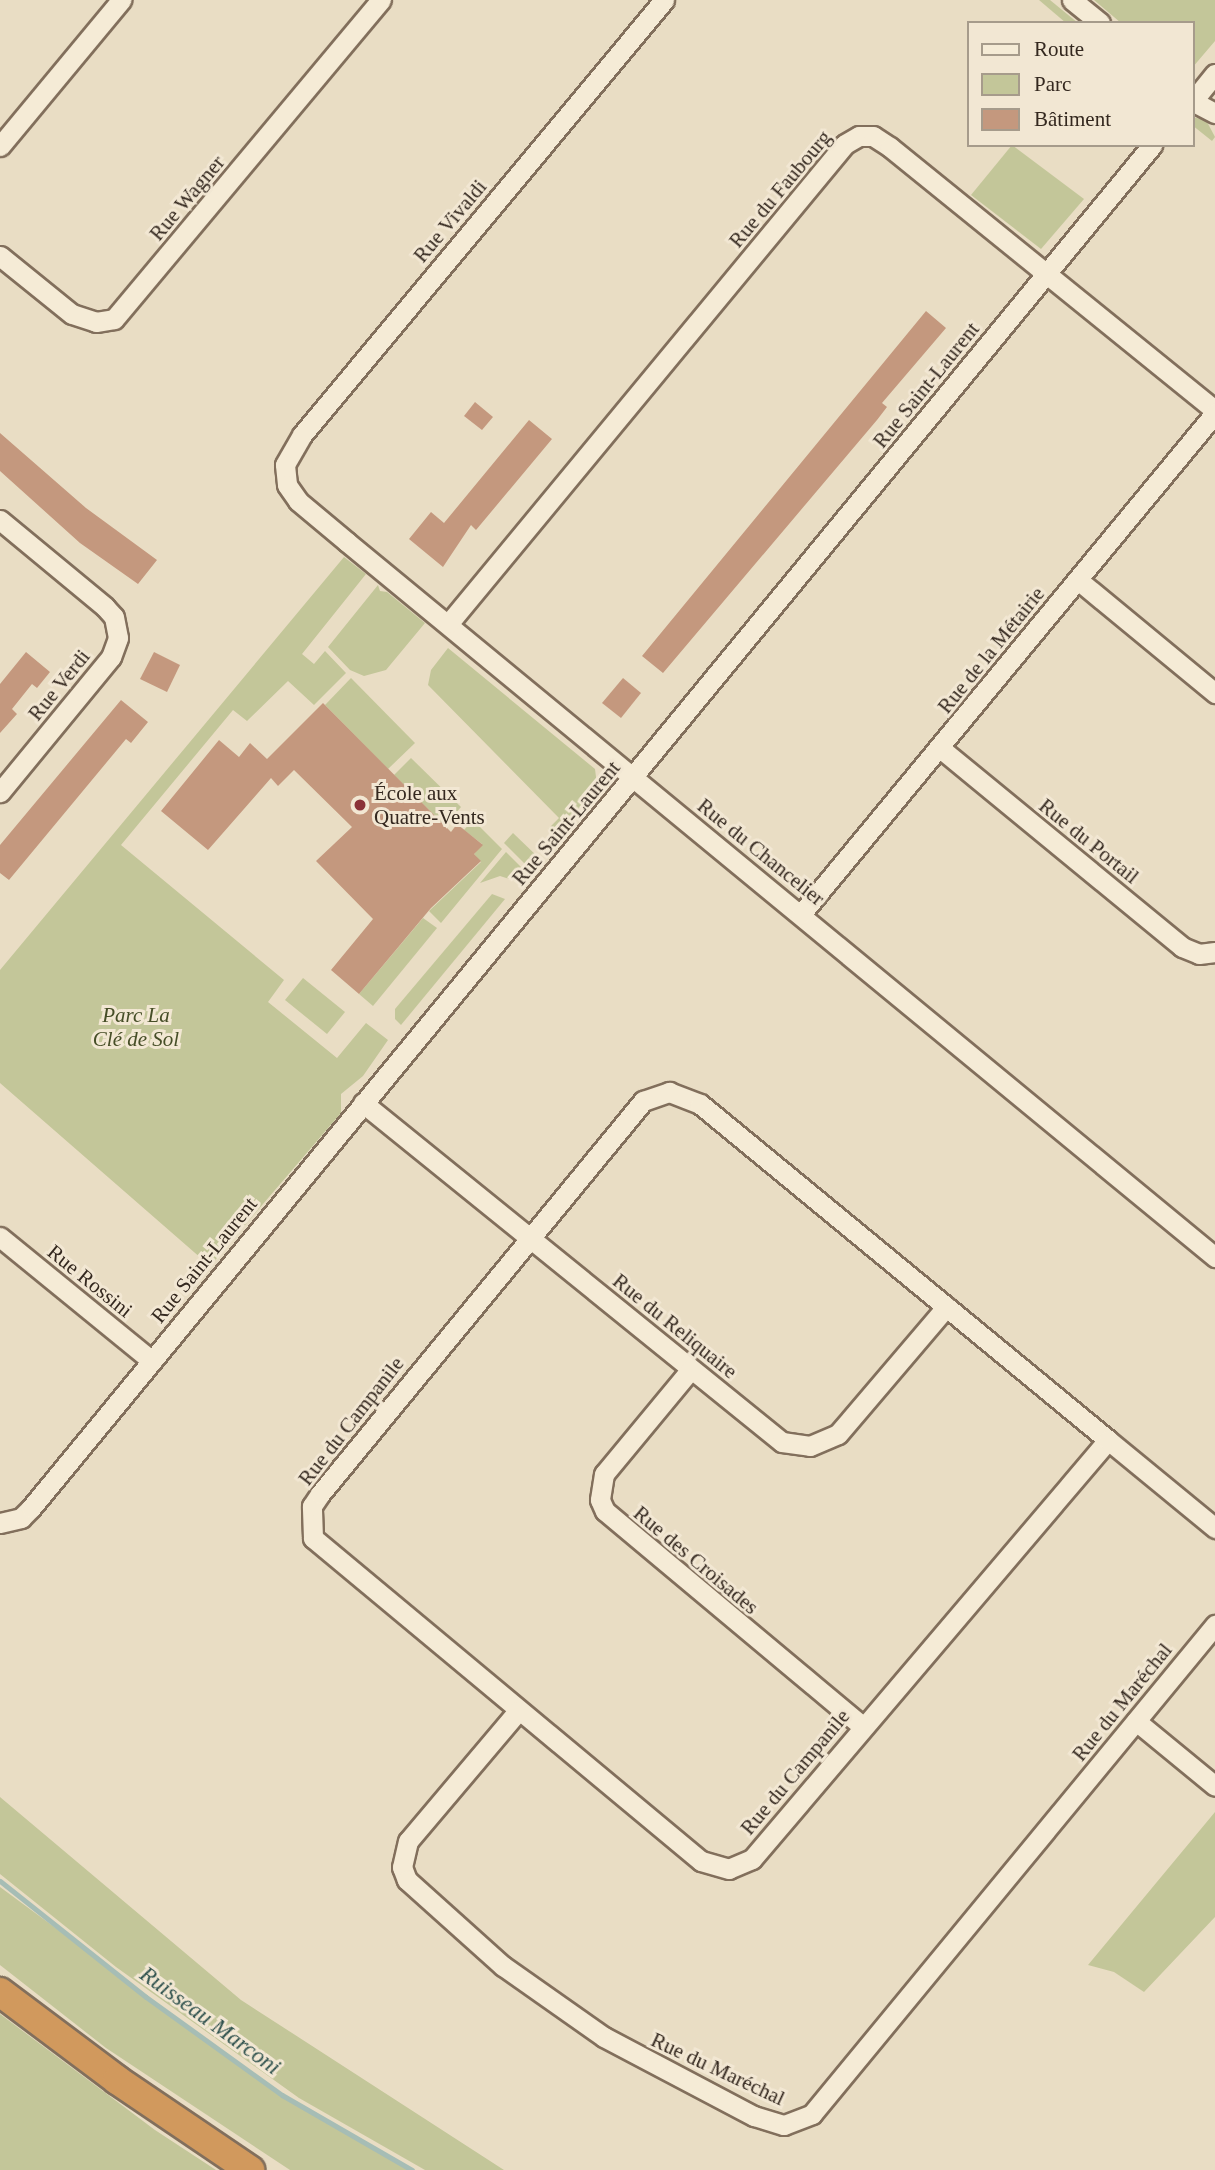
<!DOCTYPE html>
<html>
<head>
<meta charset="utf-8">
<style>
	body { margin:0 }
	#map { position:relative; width:1215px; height:2170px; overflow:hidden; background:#e9ddc4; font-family:Georgia,serif }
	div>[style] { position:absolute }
	.green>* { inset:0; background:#c3c699 }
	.stream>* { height:5px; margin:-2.5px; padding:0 2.5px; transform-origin:2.5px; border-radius:2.5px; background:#a6bdb5 }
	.building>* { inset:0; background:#c4987e }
	.roads { filter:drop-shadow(2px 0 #826f5c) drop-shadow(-2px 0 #826f5c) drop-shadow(0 2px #826f5c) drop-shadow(0 -2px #826f5c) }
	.minor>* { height:19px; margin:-9.5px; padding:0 9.5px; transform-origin:9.5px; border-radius:9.5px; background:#f5ebd6 }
	.highway>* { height:28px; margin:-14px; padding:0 14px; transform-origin:14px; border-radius:14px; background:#d1995d }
	.dots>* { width:19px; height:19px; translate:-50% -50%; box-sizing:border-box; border:4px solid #f2e7d3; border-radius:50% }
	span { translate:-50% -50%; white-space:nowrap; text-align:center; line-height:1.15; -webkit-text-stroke:6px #f2e7d3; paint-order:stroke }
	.street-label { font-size:21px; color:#34281f }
	.poi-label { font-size:21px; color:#34281f }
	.left { translate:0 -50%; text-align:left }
	.park-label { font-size:21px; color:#464e27; font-style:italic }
	.water-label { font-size:23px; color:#30524e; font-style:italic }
	.legend { position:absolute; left:967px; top:21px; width:228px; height:126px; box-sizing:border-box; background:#f2e7d3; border:2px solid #a69b8b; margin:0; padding:9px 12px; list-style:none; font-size:21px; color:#34281f }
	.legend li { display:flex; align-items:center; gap:14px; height:35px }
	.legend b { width:35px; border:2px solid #a69b8b }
</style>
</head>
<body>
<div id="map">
	<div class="green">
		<div style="clip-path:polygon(1039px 0,1050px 0,1078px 23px,1066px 23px)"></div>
		<div style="clip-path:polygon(1094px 0,1215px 0,1215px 41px,1192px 68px,1192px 23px,1121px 23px)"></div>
		<div style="clip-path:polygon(1192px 117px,1206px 120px,1215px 137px,1212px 141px,1192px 125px)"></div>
		<div style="clip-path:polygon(1012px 145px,1084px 199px,1041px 249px,971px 195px)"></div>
		<div style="clip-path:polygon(344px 557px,366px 574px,302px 654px,314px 664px,325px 651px,346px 673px,314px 705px,288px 681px,247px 721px,233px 710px,121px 845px,284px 980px,268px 1002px,337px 1058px,366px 1023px,388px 1040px,363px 1076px,341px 1094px,341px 1113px,210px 1266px,0 1083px,0 970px)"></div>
		<div style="clip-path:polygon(378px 585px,380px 591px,387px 592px,425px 623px,386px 670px,364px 676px,350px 670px,328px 647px)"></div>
		<div style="clip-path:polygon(448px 648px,595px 769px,597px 785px,557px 837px,548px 829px,559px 818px,428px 685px,431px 670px)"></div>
		<div style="clip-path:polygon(351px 678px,415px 743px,388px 769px,325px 705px)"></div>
		<div style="clip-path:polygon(411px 758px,461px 807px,445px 826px,394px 775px)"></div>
		<div style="clip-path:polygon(473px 820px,502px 849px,441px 923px,429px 911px,481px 862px,474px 854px,482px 844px,464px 830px)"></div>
		<div style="clip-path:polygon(513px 833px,539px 858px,530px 869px,504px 843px)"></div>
		<div style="clip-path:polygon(506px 852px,527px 873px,519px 882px,500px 876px,480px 883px)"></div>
		<div style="clip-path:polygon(492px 894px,505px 899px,401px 1025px,395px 1019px,395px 1009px)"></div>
		<div style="clip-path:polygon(423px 918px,437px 928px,373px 1006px,359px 994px)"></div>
		<div style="clip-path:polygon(303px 978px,345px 1012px,327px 1034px,285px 1000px)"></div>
		<div style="clip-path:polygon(0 1797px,241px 2000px,504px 2170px,425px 2170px,299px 2098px,116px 1967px,0 1874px)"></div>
		<div style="clip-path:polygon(1215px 1812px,1215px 1917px,1144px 1992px,1114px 1972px,1088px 1965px)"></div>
		<div style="clip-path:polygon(0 1887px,289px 2100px,412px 2170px,290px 2170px,106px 2048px,0 1965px)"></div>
		<div style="clip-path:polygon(0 2014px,155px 2130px,216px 2170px,0 2170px)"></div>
	</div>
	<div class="stream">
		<div style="left:0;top:1881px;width:186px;rotate:38.5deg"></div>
		<div style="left:146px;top:1997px;width:168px;rotate:35.8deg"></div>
		<div style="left:282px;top:2095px;width:150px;rotate:30deg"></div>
	</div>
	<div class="building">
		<div style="clip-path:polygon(926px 311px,946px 328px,882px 403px,887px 407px,877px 420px,663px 673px,642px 656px)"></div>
		<div style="clip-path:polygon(475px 402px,493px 417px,482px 430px,464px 416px)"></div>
		<div style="clip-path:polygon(529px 420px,552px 439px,476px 530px,471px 525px,443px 567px,409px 539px,431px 512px,444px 523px)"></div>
		<div style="clip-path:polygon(0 433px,86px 508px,157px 560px,138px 584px,80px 543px,0 471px)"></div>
		<div style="clip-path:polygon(26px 652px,50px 672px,37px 688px,32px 684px,12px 709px,17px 714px,0 733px,0 684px)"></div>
		<div style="clip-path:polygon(154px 652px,180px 665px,167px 692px,140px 679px)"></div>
		<div style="clip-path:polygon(623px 678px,641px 693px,621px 718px,602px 703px)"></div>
		<div style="clip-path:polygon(121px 700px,148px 722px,131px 743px,126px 739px,9px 880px,0 873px,0 845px)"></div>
		<div style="clip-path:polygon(323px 703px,451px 832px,457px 824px,483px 845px,474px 854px,481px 861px,431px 908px,359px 994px,331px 970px,373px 919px,316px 861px,352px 827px,294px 770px,278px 786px,271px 778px,208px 850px,161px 811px,219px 740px,239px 757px,250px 743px,267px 759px)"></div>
	</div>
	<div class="roads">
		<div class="minor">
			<div style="left:664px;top:0;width:566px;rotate:129.77deg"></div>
			<div style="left:302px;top:435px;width:34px;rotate:120deg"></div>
			<div style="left:285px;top:465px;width:20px;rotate:84deg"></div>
			<div style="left:287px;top:485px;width:19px;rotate:55deg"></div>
			<div style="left:298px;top:501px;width:64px;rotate:39.9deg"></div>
			<div style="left:347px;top:542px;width:1125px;rotate:39.48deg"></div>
			<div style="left:1072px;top:0;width:36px;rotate:39deg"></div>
			<div style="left:1192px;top:101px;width:26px;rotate:28deg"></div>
			<div style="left:1192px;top:102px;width:36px;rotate:-51deg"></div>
			<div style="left:0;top:146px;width:190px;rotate:-50.3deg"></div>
			<div style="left:0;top:256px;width:92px;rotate:38.9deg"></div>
			<div style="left:72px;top:314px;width:25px;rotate:18deg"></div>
			<div style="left:96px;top:322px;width:18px;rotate:-9deg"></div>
			<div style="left:114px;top:319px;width:416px;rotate:-50.1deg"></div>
			<div style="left:0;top:520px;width:136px;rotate:39.6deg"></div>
			<div style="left:105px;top:607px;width:13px;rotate:48deg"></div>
			<div style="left:114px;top:617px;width:21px;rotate:79deg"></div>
			<div style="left:118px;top:638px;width:20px;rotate:110deg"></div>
			<div style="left:111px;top:657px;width:175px;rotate:129.4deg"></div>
			<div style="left:1078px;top:580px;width:178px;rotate:39.5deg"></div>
			<div style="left:449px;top:623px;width:621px;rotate:-50.42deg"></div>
			<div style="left:845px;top:144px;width:16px;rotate:-30deg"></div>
			<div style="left:859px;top:136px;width:14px"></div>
			<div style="left:873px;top:136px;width:20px;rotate:33deg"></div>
			<div style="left:890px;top:147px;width:418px;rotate:39deg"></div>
			<div style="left:940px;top:748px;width:313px;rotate:39.4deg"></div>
			<div style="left:1182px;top:947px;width:18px;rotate:22deg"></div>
			<div style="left:1199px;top:954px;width:16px;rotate:-7deg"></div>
			<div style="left:801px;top:914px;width:650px;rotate:-50.43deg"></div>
			<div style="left:363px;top:1103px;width:539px;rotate:38.98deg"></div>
			<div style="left:782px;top:1442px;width:28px;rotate:8deg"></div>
			<div style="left:810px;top:1446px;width:30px;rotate:-23deg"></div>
			<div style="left:838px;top:1434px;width:167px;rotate:-49.6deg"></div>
			<div style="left:0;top:1237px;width:196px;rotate:39.2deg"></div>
			<div style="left:691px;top:1369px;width:136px;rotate:129.6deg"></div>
			<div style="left:604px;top:1474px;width:26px;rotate:99deg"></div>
			<div style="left:600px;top:1500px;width:12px;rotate:66deg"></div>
			<div style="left:605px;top:1511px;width:335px;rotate:39.9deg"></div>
			<div style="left:1108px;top:1440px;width:550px;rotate:130.35deg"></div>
			<div style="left:752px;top:1859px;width:25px;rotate:157deg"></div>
			<div style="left:729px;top:1869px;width:29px;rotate:-164deg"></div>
			<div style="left:701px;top:1861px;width:505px;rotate:-140.22deg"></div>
			<div style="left:313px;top:1538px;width:32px;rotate:-92deg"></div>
			<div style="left:312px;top:1506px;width:14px;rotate:-56deg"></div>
			<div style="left:320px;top:1494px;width:509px;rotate:-50.58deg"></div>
			<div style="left:643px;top:1101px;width:28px;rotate:-19deg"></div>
			<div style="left:669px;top:1092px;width:33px;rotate:21deg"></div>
			<div style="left:700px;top:1104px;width:529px;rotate:39.47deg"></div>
			<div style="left:1108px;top:1440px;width:139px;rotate:39.4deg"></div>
			<div style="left:0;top:1523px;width:22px;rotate:-13deg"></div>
			<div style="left:21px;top:1518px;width:14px;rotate:-45deg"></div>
			<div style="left:31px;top:1508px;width:1765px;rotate:-50.56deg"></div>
			<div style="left:518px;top:1711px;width:170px;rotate:130.2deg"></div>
			<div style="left:408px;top:1841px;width:27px;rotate:103deg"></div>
			<div style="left:402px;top:1867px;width:14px;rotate:69deg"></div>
			<div style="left:407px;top:1880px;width:129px;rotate:41.9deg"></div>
			<div style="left:503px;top:1966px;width:123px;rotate:35.1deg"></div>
			<div style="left:604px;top:2037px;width:170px;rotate:27.8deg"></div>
			<div style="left:754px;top:2116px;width:31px;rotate:17deg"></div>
			<div style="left:784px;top:2125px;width:30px;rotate:-21deg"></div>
			<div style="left:812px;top:2114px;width:634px;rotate:-50.51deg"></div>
			<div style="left:1136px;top:1721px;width:102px;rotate:39.4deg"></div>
		</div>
		<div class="highway">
			<div style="left:0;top:1992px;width:146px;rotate:36.9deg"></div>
			<div style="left:117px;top:2080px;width:161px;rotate:34.1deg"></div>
		</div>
	</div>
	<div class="dots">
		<div style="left:360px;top:805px;background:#8b3237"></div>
	</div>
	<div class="street-label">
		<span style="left:780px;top:189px;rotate:-50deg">Rue du Faubourg</span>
		<span style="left:187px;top:198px;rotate:-50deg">Rue Wagner</span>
		<span style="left:450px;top:221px;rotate:-50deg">Rue Vivaldi</span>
		<span style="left:926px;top:385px;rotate:-51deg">Rue Saint-Laurent</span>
		<span style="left:991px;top:650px;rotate:-51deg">Rue de la Métairie</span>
		<span style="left:59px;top:685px;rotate:-51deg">Rue Verdi</span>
		<span style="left:566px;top:823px;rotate:-50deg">Rue Saint-Laurent</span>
		<span style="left:1089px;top:841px;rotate:39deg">Rue du Portail</span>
		<span style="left:761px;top:852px;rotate:39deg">Rue du Chancelier</span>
		<span style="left:204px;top:1260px;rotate:-51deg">Rue Saint-Laurent</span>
		<span style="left:90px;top:1281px;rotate:39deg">Rue Rossini</span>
		<span style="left:675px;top:1326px;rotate:39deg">Rue du Reliquaire</span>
		<span style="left:351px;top:1421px;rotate:-52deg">Rue du Campanile</span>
		<span style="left:696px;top:1560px;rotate:40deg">Rue des Croisades</span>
		<span style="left:1122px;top:1702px;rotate:-51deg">Rue du Maréchal</span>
		<span style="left:795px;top:1772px;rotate:-50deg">Rue du Campanile</span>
		<span style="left:718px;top:2069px;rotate:25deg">Rue du Maréchal</span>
	</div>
	<div class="poi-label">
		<span class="left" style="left:374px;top:805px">École aux<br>Quatre-Vents</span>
	</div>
	<div class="park-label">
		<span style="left:136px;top:1027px">Parc La<br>Clé de Sol</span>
	</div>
	<div class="water-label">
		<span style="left:210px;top:2021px;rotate:36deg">Ruisseau Marconi</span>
	</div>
	<ul class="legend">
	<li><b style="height:9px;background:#f5ebd6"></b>Route</li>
	<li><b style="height:19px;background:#c3c699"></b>Parc</li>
	<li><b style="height:19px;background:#c4987e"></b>Bâtiment</li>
	</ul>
</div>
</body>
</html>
